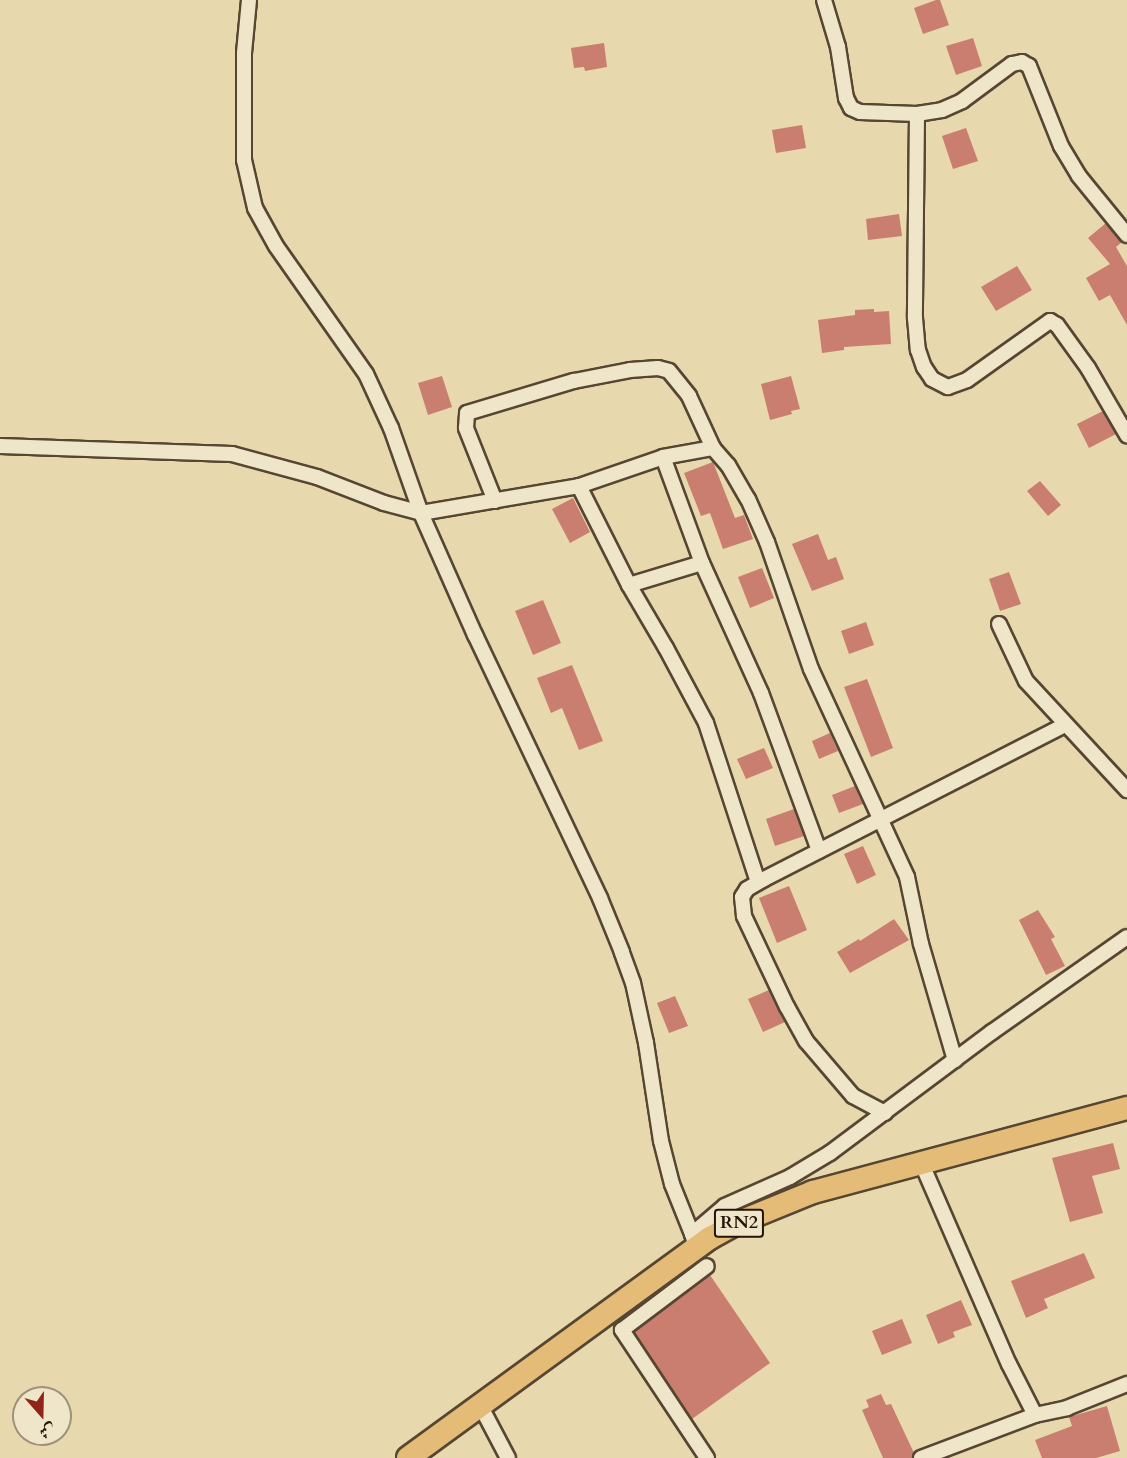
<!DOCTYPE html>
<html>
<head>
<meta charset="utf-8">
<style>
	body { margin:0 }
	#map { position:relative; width:1127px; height:1458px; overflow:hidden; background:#e7d8ae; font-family:Cardo,Amiri,serif }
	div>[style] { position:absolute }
	.building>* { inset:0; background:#ca7e70 }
	.roads { filter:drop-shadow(2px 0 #564632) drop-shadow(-2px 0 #564632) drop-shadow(0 2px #564632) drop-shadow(0 -2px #564632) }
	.street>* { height:14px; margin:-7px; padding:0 7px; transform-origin:7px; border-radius:7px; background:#efe6ca }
	.primary>* { height:22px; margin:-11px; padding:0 11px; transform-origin:11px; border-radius:11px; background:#e4bc77 }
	span { translate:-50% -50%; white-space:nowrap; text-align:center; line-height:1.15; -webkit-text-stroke:6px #efe6ca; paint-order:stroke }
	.shield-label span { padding:2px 4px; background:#efe6ca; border:2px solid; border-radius:4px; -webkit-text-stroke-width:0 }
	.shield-label { font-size:18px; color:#251509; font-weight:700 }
	.north { position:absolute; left:12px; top:1386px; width:60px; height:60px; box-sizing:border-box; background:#efe6ca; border:2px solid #9e927d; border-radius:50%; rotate:160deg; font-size:16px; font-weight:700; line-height:24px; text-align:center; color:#251509 }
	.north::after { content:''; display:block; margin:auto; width:21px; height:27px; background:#8f2418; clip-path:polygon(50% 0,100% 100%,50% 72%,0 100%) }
</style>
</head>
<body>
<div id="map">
	<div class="building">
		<div style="clip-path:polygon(936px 0,940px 0,949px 25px,923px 34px,914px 8px)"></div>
		<div style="clip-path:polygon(973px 38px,982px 66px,956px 75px,946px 46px)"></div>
		<div style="clip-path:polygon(604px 43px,607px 67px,585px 71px,584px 67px,574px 68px,571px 48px)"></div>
		<div style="clip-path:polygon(802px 125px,806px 148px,776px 153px,772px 130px)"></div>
		<div style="clip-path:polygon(966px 128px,978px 161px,953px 169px,942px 136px)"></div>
		<div style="clip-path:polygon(899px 214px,902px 236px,868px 240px,866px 219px)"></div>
		<div style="clip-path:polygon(1106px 223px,1122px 242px,1116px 247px,1127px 266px,1127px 325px,1110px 295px,1099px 301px,1086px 278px,1110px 264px,1088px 238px)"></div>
		<div style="clip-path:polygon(1017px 266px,1032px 290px,996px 311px,981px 287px)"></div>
		<div style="clip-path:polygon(874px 309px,874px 312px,889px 311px,891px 344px,844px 347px,844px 350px,822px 353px,818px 320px,855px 315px,855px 310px)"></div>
		<div style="clip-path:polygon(442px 376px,452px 407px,428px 415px,418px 383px)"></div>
		<div style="clip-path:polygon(791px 376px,800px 409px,791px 411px,792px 414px,770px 420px,761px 384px)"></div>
		<div style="clip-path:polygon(1103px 411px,1116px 434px,1089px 448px,1077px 424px)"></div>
		<div style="clip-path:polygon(713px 462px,735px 518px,744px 515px,753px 539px,723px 549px,710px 513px,701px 516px,684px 473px)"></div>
		<div style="clip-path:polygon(1040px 481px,1061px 505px,1048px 516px,1027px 491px)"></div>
		<div style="clip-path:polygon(573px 498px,590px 532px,570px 543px,552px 509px)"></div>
		<div style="clip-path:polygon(818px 534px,828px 560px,836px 557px,844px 579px,812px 591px,792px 544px)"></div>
		<div style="clip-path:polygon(762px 568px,774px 598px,750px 608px,738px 577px)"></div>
		<div style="clip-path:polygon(1009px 572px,1021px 604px,1000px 611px,989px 579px)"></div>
		<div style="clip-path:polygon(543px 600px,561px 643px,533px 655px,515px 611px)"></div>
		<div style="clip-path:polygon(866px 622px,874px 645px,849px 654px,841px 631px)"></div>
		<div style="clip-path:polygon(572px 665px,603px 741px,579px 750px,562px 708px,551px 713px,537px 678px)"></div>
		<div style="clip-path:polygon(867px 679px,893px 748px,871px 757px,844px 687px)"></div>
		<div style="clip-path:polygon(830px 733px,838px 751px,819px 759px,812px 741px)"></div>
		<div style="clip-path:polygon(764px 748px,773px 768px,746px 779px,737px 759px)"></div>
		<div style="clip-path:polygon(855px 786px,863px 804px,839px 813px,832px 795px)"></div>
		<div style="clip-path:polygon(794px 809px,804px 836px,775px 846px,766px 819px)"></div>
		<div style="clip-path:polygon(863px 846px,876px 875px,857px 884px,844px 854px)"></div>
		<div style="clip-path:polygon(789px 886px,807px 930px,777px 943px,759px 898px)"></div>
		<div style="clip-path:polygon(1038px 910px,1055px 937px,1051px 939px,1065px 966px,1046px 975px,1019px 920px)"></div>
		<div style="clip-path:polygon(894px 919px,909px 940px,850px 973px,837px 952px,859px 939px,860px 941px)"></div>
		<div style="clip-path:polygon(769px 990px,785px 1022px,763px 1032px,748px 999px)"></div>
		<div style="clip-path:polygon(675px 996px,688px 1026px,669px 1033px,657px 1003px)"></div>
		<div style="clip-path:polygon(1113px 1143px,1120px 1169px,1092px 1176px,1103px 1213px,1070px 1222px,1052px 1158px)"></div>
		<div style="clip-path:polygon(1084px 1253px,1095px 1278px,1044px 1299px,1048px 1308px,1026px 1318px,1011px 1281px)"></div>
		<div style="clip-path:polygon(710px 1275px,770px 1363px,692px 1419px,634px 1332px)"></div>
		<div style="clip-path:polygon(961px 1300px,972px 1325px,953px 1332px,955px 1337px,938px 1344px,926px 1315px)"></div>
		<div style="clip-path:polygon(902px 1319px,912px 1343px,882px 1355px,872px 1331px)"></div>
		<div style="clip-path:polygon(881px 1394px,886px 1405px,891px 1404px,914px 1453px,912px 1458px,883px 1458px,862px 1410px,869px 1407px,866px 1400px)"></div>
		<div style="clip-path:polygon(1107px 1406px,1120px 1451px,1096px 1458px,1042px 1458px,1035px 1440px,1072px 1426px,1069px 1417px)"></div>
	</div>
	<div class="roads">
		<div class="street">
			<div style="left:249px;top:0;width:53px;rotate:95.4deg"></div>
			<div style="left:244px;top:53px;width:107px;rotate:90deg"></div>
			<div style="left:244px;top:160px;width:49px;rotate:77.1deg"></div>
			<div style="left:255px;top:208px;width:43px;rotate:61.1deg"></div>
			<div style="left:276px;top:246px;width:156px;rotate:54.9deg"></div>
			<div style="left:366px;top:374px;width:60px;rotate:65.2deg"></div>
			<div style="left:391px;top:428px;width:90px;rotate:70.6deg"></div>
			<div style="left:824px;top:0;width:49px;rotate:73.4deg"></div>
			<div style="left:838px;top:47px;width:52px;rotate:81.1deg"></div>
			<div style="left:846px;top:98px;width:11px;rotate:63deg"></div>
			<div style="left:851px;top:108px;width:10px;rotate:24deg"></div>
			<div style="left:860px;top:112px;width:57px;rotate:2deg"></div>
			<div style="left:917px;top:114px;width:25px;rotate:-9deg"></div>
			<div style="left:942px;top:110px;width:22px;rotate:-24deg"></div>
			<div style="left:962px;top:101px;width:62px;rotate:-36.5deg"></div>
			<div style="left:1012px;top:64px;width:10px;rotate:-11deg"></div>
			<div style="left:1022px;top:62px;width:8px;rotate:30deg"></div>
			<div style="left:1029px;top:66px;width:86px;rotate:68.2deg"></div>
			<div style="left:1061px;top:146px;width:35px;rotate:59deg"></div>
			<div style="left:1079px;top:176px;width:76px;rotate:50.9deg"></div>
			<div style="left:917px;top:114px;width:204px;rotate:90.6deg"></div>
			<div style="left:915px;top:318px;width:32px;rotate:85deg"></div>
			<div style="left:918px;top:350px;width:18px;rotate:71deg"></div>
			<div style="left:924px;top:367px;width:14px;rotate:56deg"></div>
			<div style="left:932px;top:379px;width:18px;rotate:27deg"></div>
			<div style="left:948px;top:387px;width:20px;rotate:-20deg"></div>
			<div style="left:967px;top:380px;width:102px;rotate:-35.4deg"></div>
			<div style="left:1050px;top:321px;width:8px;rotate:30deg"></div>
			<div style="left:1057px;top:325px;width:53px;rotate:54.2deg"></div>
			<div style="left:1088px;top:368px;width:78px;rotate:59.8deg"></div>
			<div style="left:0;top:446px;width:232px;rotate:2deg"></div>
			<div style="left:232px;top:454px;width:88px;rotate:15.1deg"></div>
			<div style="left:317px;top:477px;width:72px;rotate:21.2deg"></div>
			<div style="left:384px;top:503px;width:38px;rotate:15deg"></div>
			<div style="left:663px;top:457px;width:113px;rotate:69.8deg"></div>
			<div style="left:702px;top:563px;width:143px;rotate:65.6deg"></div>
			<div style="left:761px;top:693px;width:168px;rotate:69.8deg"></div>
			<div style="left:579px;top:486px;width:111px;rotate:63.2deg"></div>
			<div style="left:629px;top:585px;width:73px;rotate:59.6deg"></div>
			<div style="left:666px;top:648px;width:85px;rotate:61.9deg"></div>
			<div style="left:706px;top:723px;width:167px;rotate:71.9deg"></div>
			<div style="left:495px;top:501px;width:79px;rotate:-111.7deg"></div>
			<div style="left:466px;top:428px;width:15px;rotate:-86deg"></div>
			<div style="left:467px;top:413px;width:112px;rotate:-16.7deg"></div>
			<div style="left:574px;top:381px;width:57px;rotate:-11.1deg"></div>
			<div style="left:630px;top:370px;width:28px;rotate:-4deg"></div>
			<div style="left:658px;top:368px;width:11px;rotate:15deg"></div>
			<div style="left:669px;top:371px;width:32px;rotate:51deg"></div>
			<div style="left:689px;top:396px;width:57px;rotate:65.2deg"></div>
			<div style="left:629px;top:585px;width:76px;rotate:-16.8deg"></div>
			<div style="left:999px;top:624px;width:63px;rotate:64.7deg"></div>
			<div style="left:1026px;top:681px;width:149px;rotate:47.2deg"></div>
			<div style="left:885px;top:1113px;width:36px;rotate:-152deg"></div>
			<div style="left:853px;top:1096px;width:72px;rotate:-130.5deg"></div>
			<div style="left:806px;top:1041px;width:39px;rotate:-119deg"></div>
			<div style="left:787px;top:1007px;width:101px;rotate:-115.3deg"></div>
			<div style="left:744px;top:916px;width:19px;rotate:-96deg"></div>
			<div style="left:742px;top:897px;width:9px;rotate:-58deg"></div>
			<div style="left:747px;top:889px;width:20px;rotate:-30deg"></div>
			<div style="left:764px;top:879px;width:338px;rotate:-27.1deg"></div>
			<div style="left:921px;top:1162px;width:220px;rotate:66.5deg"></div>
			<div style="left:1009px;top:1364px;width:57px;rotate:63deg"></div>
			<div style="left:1035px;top:1415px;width:122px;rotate:159.3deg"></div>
			<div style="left:692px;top:1234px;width:54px;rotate:-111.8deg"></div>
			<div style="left:672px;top:1184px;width:44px;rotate:-104.3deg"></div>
			<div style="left:661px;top:1141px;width:99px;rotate:-98.7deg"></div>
			<div style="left:646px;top:1043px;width:61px;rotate:-102.2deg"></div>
			<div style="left:633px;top:983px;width:33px;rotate:-110deg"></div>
			<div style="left:622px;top:952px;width:58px;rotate:-112.2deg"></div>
			<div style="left:600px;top:898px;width:291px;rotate:-115.4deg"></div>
			<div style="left:475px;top:635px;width:133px;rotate:-113.9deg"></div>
			<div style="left:421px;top:513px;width:160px;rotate:-9.7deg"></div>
			<div style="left:579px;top:486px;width:89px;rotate:-19deg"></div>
			<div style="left:663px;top:457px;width:51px;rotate:-10.2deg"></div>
			<div style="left:713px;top:448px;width:23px;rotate:49deg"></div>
			<div style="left:728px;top:465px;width:39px;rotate:60deg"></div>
			<div style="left:748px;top:499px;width:47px;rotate:66.2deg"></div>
			<div style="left:767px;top:542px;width:134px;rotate:70.9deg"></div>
			<div style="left:811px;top:669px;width:229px;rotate:65.2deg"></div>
			<div style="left:907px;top:877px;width:68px;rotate:78.2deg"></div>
			<div style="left:921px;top:944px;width:121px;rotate:73.7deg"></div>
			<div style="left:694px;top:1240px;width:6px;rotate:-108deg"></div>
			<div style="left:692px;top:1234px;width:43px;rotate:-40.3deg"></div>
			<div style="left:725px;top:1206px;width:71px;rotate:-24deg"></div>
			<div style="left:790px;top:1177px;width:47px;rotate:-31deg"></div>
			<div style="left:830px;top:1153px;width:202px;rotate:-36.8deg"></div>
			<div style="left:992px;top:1032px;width:165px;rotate:-35.1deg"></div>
			<div style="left:480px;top:1405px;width:60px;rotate:62.2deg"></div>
			<div style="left:1035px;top:1415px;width:33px;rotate:-12deg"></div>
			<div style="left:1067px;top:1408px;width:65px;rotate:-21.8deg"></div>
			<div style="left:707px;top:1458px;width:154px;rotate:-123.6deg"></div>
			<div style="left:622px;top:1330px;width:106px;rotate:-37deg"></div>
		</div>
		<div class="primary">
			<div style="left:408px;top:1458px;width:374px;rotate:-36.1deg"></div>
			<div style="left:710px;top:1238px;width:31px;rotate:-29deg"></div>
			<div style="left:737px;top:1223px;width:82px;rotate:-22.2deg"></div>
			<div style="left:813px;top:1192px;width:325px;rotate:-15deg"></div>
		</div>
	</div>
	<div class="shield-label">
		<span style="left:739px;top:1223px">RN2</span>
	</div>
	<div class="north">ش</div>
</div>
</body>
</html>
